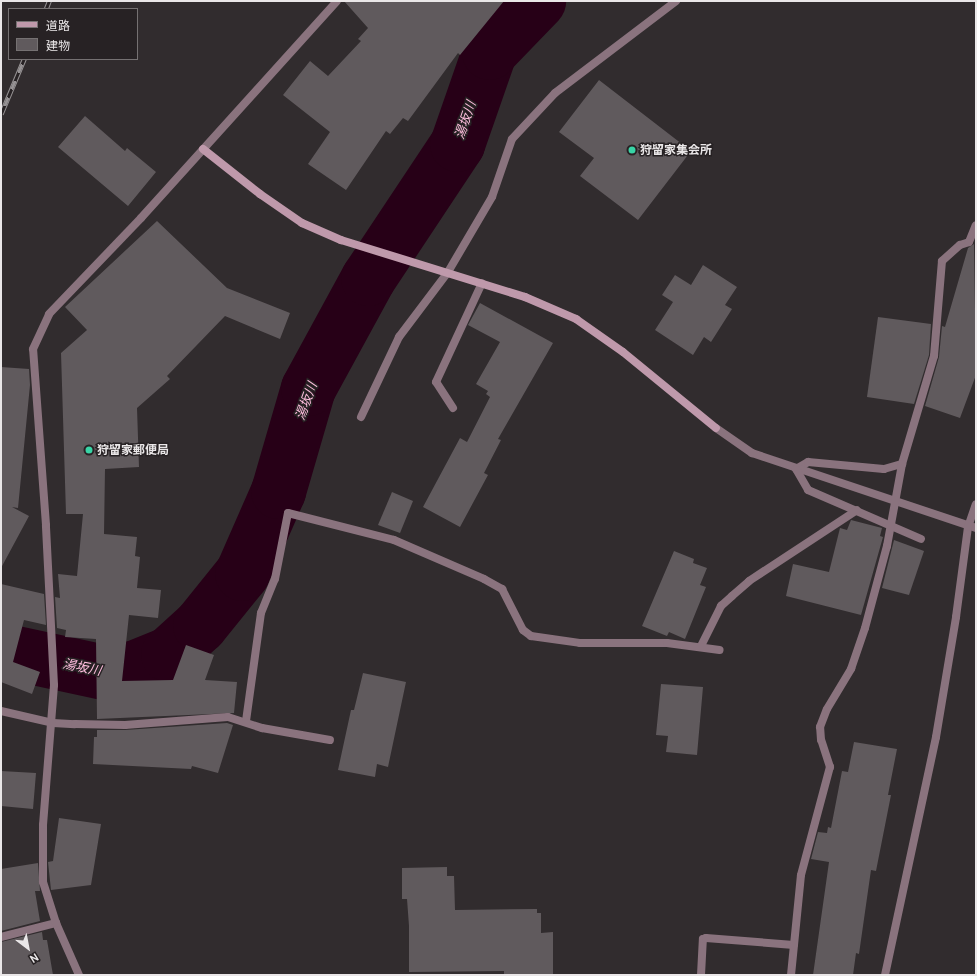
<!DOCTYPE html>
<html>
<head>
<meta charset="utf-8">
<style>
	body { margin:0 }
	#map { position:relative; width:977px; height:976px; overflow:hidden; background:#312c2e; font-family:Cabin,"Noto Sans JP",sans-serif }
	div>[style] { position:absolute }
	.river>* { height:55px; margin:-27.5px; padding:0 27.5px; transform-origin:27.5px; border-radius:27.5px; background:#270017 }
	.building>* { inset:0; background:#605a5d }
	.lane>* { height:8px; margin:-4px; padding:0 4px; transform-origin:4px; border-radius:4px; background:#8a737e }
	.street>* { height:8px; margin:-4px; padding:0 4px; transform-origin:4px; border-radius:4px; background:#8a737e }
	.secondary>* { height:8px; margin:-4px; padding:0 4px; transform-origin:4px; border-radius:4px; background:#bf99ab }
	.rail>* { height:4.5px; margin-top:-2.25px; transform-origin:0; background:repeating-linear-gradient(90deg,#272224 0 9px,#969294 0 18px); box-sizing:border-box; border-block:1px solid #969294 }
	.dots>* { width:11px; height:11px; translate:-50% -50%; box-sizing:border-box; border:2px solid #272224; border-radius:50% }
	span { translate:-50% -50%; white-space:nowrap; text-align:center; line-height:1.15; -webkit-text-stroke:3px #272224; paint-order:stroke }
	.poi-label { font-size:12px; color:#eae7e8; font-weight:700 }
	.left { translate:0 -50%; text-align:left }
	.water-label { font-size:13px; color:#febddd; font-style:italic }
	.frame { position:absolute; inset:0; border:2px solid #eae7e8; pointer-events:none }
	.legend { position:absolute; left:8px; top:8px; width:130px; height:52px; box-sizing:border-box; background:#272224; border:1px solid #757172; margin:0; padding:5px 7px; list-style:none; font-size:12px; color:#eae7e8 }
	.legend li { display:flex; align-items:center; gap:8px; height:20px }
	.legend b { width:20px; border:1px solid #757172 }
	.north { position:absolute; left:8px; top:928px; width:40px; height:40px; -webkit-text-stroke:3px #272224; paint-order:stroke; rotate:148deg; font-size:11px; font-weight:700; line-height:16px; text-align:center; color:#eae7e8 }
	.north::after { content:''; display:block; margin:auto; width:14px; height:18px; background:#eae7e8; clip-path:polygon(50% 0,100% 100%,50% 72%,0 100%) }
</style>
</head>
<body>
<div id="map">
	<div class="river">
		<div style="left:1px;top:650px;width:105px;rotate:12.1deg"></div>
		<div style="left:104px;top:672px;width:29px;rotate:-8deg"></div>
		<div style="left:133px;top:668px;width:38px;rotate:-22deg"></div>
		<div style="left:168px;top:654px;width:43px;rotate:-42.2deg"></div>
		<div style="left:200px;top:625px;width:67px;rotate:-51.1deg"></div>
		<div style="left:242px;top:573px;width:90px;rotate:-66.3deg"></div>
		<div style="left:278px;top:491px;width:107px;rotate:-73.8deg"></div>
		<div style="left:308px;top:388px;width:125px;rotate:-61.4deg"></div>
		<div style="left:368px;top:278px;width:161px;rotate:-56.4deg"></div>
		<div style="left:457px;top:144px;width:97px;rotate:-70.8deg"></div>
		<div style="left:489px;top:52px;width:71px;rotate:-46.1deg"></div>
	</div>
	<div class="building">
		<div style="clip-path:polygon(344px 1px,504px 1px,460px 55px,458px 53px,408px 121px,403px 118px,390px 134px,386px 131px,346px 190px,308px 164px,330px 132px,283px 95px,310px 61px,328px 76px,361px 41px,358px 39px,368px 28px)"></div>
		<div style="clip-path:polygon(599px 80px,691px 151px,638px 220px,580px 176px,594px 158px,559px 132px)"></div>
		<div style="clip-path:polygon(85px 116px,125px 151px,127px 148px,156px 172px,128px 206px,58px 147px)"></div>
		<div style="clip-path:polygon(157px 221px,227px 288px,290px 313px,280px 339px,225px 316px,167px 376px,170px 379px,137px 408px,139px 467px,105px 469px,104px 534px,137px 537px,135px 556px,140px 557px,137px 588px,161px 590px,158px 618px,129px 615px,122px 681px,173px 680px,186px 645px,214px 655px,205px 680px,237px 682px,234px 713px,97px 719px,96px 639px,65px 637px,66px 630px,57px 628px,55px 597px,60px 598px,58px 574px,77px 576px,83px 514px,66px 514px,61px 353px,87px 330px,65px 307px)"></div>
		<div style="clip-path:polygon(974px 244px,976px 375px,960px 418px,925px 406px,939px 357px,942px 326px,945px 327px,968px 248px)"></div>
		<div style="clip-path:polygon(703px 265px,737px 287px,725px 305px,732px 309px,711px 342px,704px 337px,693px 355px,655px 330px,673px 302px,662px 295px,675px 275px,691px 285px)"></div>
		<div style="clip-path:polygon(480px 303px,553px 343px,498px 439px,501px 440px,484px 473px,488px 475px,460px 527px,423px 507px,460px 438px,467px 442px,490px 397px,486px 394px,488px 391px,476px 384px,500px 342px,468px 325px)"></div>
		<div style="clip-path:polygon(878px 317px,931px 324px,929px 355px,914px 404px,867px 397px)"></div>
		<div style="clip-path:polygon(1px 367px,29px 369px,30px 385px,18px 508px,12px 507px,29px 516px,1px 568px)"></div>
		<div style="clip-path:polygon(392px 492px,413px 501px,400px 533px,378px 525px)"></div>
		<div style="clip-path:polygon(851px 520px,882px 528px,880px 536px,883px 537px,861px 615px,786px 596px,793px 564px,829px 572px,840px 528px,847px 530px)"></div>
		<div style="clip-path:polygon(894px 540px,924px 551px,909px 595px,882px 588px)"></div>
		<div style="clip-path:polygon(674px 551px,694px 559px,693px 563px,707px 568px,700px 585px,706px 587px,685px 639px,669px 632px,667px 636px,642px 626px)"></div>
		<div style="clip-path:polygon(1px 584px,44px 594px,46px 625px,24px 620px,13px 662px,40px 672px,32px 694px,1px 682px)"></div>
		<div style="clip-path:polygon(363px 673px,406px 682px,388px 767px,377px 764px,375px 777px,338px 770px,351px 710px,354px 710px)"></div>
		<div style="clip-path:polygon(661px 684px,703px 687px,697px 755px,666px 752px,668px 736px,656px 735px)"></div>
		<div style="clip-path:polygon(227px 723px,233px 725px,218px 773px,192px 766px,191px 769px,93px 764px,94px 737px,97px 737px,97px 730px,125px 730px)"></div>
		<div style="clip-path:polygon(854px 742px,897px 749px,888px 795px,891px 795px,876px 871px,871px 870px,859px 954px,856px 953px,853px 975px,813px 975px,829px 862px,811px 859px,818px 832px,827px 833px,828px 827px,831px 828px,842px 771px,848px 772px)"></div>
		<div style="clip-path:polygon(1px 771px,36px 773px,33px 809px,1px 806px)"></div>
		<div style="clip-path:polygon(59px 818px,101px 824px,91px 885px,51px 890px,48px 862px,53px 861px)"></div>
		<div style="clip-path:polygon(38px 863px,40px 891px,35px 891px,40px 921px,1px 931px,1px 869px)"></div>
		<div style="clip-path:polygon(447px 867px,447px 876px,454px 876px,455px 910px,537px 909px,537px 913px,541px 913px,541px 933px,553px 932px,553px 975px,504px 975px,504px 971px,409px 972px,409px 926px,407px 899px,402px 899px,402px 868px)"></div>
		<div style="clip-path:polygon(42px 932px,43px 940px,47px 940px,53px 975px,1px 975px,1px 942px)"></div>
	</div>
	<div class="lane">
		<div style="left:453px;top:408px;width:31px;rotate:-123deg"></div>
		<div style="left:436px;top:382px;width:109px;rotate:-65.1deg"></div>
		<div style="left:361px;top:417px;width:89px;rotate:-64.6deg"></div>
		<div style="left:399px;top:337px;width:81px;rotate:-53deg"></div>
		<div style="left:448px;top:272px;width:87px;rotate:-59.6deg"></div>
		<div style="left:492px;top:197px;width:61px;rotate:-71deg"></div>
		<div style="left:512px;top:139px;width:63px;rotate:-46.9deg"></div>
		<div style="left:555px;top:93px;width:152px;rotate:-37.2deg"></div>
		<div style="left:796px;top:469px;width:14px;rotate:-30deg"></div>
		<div style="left:808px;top:462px;width:76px;rotate:5.3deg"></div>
		<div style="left:884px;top:469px;width:19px;rotate:-16deg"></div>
		<div style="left:902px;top:464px;width:113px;rotate:-73.5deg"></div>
		<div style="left:934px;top:356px;width:95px;rotate:-85.2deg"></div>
		<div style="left:942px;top:261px;width:24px;rotate:-42deg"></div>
		<div style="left:960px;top:245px;width:9px;rotate:-18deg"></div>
		<div style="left:969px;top:242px;width:18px;rotate:-68deg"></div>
	</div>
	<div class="street">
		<div style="left:716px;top:428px;width:44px;rotate:34.8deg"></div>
		<div style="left:752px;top:453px;width:236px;rotate:18.5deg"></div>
		<div style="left:796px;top:469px;width:24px;rotate:60deg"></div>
		<div style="left:808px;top:490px;width:123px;rotate:23.4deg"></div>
		<div style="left:701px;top:646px;width:45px;rotate:-63.4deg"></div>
		<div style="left:721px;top:606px;width:15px;rotate:-42deg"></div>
		<div style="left:732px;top:596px;width:23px;rotate:-41deg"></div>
		<div style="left:749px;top:581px;width:129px;rotate:-33.3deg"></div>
		<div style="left:1px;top:711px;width:53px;rotate:13deg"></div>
		<div style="left:53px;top:723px;width:22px;rotate:3deg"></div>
		<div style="left:75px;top:724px;width:50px;rotate:1.1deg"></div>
		<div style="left:125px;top:725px;width:103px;rotate:-4.4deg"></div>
		<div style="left:228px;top:717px;width:36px;rotate:18deg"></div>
		<div style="left:262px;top:728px;width:69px;rotate:10deg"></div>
		<div style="left:246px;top:721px;width:109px;rotate:-82.1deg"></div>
		<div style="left:261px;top:613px;width:37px;rotate:-68deg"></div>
		<div style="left:275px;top:579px;width:67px;rotate:-78.9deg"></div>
		<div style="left:288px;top:513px;width:109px;rotate:14.3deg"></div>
		<div style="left:394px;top:540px;width:98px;rotate:23.4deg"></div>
		<div style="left:484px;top:579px;width:21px;rotate:29deg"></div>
		<div style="left:502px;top:589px;width:46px;rotate:62.9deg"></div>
		<div style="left:523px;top:630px;width:10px;rotate:37deg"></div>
		<div style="left:531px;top:636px;width:49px;rotate:8.1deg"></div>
		<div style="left:580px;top:643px;width:87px"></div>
		<div style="left:667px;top:643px;width:53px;rotate:7.5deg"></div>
		<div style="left:1px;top:937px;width:57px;rotate:-14.3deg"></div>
		<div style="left:79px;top:975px;width:57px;rotate:-113.9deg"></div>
		<div style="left:56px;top:923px;width:43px;rotate:-107.6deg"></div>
		<div style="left:43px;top:882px;width:57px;rotate:-90deg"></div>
		<div style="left:43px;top:825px;width:140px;rotate:-85.5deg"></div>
		<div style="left:54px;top:685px;width:160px;rotate:-92.9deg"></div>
		<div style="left:46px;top:525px;width:176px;rotate:-94.2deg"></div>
		<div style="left:33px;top:349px;width:38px;rotate:-65deg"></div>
		<div style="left:49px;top:314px;width:133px;rotate:-46.2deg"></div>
		<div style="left:141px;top:218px;width:292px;rotate:-47.9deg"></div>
		<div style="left:701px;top:975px;width:36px;rotate:-87deg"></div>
		<div style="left:703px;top:939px;width:3px;rotate:-18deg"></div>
		<div style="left:706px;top:938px;width:88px;rotate:4.5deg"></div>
		<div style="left:791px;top:975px;width:100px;rotate:-84.3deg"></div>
		<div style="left:801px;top:875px;width:112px;rotate:-75deg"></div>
		<div style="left:830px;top:767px;width:28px;rotate:-108deg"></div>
		<div style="left:821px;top:740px;width:13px;rotate:-94deg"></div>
		<div style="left:820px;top:727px;width:19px;rotate:-69deg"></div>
		<div style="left:827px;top:709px;width:47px;rotate:-59deg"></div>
		<div style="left:851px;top:669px;width:43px;rotate:-71.1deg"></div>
		<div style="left:865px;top:628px;width:85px;rotate:-75deg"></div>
		<div style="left:887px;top:546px;width:83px;rotate:-79.6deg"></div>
		<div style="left:885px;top:975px;width:243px;rotate:-77.9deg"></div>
		<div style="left:936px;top:737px;width:122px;rotate:-80.5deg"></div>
		<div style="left:956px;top:617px;width:91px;rotate:-82.4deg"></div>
		<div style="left:968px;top:527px;width:24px;rotate:-71deg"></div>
	</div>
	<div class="secondary">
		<div style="left:203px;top:149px;width:73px;rotate:38.3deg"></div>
		<div style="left:260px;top:194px;width:51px;rotate:34.6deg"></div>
		<div style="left:302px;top:223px;width:43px;rotate:23.6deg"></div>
		<div style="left:341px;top:240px;width:193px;rotate:17.2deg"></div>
		<div style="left:525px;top:297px;width:56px;rotate:23.3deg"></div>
		<div style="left:576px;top:319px;width:57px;rotate:35.1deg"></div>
		<div style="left:623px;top:352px;width:120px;rotate:39.3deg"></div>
	</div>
	<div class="rail">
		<div style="left:46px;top:9px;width:9px;rotate:-69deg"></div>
		<div style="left:1px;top:114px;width:60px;rotate:-67.3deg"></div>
	</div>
	<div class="dots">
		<div style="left:632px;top:150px;background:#38d4a6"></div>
		<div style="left:89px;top:450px;background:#38d4a6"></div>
	</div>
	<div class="poi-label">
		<span class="left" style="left:640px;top:150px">狩留家集会所</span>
		<span class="left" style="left:97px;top:450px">狩留家郵便局</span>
	</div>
	<div class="water-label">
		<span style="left:465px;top:120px;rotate:-71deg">湯坂川</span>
		<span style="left:306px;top:401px;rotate:-70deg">湯坂川</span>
		<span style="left:82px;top:667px;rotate:11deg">湯坂川</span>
	</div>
	<div class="frame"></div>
	<ul class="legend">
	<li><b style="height:5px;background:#bf99ab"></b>道路</li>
	<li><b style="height:11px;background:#605a5d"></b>建物</li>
	</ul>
	<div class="north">N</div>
</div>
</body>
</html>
